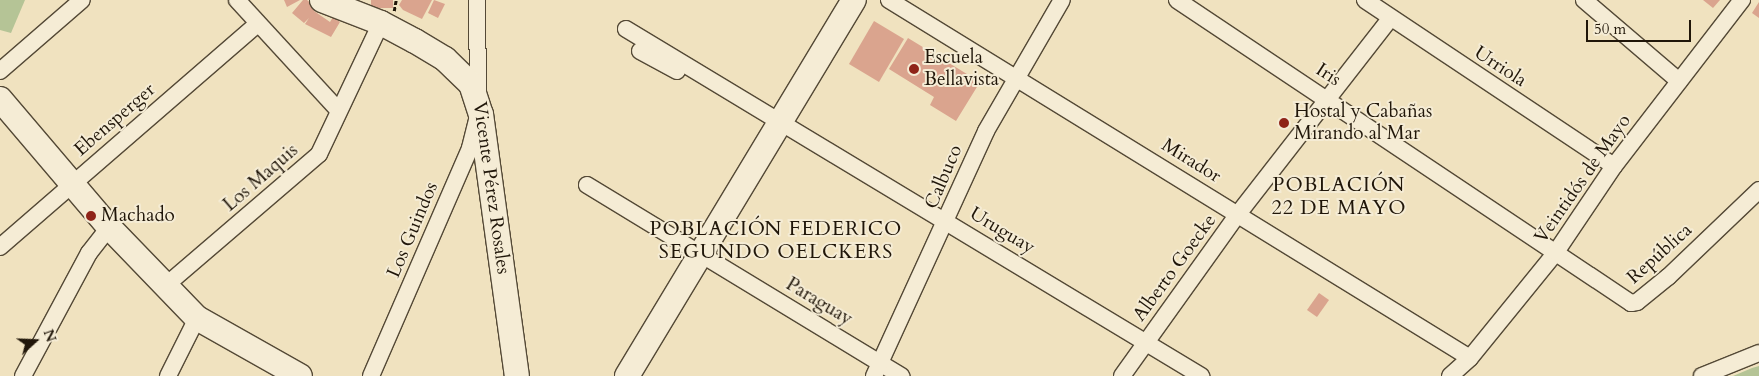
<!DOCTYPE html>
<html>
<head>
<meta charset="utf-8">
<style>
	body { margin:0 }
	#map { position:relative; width:1759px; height:376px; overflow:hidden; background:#f0e2bf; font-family:Cardo,serif }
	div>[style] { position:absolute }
	.green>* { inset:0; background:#b5c496 }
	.building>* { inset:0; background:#daa48e }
	.path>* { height:2.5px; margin-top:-1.25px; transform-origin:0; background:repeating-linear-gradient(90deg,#201609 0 4px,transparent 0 6.5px) }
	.roads { filter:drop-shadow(1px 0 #544936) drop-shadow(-1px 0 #544936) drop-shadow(0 1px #544936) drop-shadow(0 -1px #544936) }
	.street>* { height:16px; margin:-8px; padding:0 8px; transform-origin:8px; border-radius:8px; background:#f5ecd5 }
	.secondary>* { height:24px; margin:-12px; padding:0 12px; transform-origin:12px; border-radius:12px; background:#f5ecd5 }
	.dots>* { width:14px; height:14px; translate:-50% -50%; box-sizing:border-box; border:2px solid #f5ecd5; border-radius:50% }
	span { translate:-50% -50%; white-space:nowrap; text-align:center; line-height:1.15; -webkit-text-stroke:4px #f5ecd5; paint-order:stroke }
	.poi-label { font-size:19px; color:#201609 }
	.left { translate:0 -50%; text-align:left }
	.street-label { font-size:19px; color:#201609 }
	.neighbourhood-label { font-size:20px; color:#201609; letter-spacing:1px }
	.north { position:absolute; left:10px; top:316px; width:50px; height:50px; -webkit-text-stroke:4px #f5ecd5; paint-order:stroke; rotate:70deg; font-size:14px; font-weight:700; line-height:20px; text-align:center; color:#201609 }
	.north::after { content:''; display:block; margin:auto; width:18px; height:22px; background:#201609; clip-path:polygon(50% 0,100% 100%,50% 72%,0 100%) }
	.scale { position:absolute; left:1586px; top:20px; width:105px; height:22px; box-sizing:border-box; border:2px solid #201609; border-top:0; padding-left:6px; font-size:15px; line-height:18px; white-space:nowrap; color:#201609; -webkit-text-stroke:4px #f5ecd5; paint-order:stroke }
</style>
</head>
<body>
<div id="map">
	<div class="green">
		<div style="clip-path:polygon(0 0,25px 0,11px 33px,0 30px)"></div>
		<div style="clip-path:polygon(1759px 366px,1759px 376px,1733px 376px,1752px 368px)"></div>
	</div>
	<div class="building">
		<div style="clip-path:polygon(284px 0,300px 0,287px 7px)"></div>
		<div style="clip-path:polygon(303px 0,307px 0,317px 8px,314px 11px,330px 22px,333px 17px,340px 22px,331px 37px,305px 24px,309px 18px,304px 23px,292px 13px)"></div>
		<div style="clip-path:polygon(371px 0,393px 0,393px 8px,371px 8px)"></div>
		<div style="clip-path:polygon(402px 0,432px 0,422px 19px,403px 10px,399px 5px)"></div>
		<div style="clip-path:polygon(434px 0,445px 4px,438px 18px,428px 13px)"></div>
		<div style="clip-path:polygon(1703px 0,1720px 0,1713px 8px)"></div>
		<div style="clip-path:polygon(1759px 2px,1759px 18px,1752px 13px)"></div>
		<div style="clip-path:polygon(874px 21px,904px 39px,879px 82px,849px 64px)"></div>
		<div style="clip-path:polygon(908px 38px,980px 82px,956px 121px,930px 105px,934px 97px,889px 69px)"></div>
		<div style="clip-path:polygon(1319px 293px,1329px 300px,1317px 317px,1307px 310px)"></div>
	</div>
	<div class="path">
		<div style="left:394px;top:11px;width:11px;rotate:-80deg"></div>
	</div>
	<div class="roads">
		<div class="street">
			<div style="left:237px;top:0;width:149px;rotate:47.4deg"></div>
			<div style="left:477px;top:0;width:95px;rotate:89.4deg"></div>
			<div style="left:889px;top:0;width:682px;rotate:31.64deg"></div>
			<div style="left:1177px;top:0;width:546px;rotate:33.72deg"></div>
			<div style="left:1631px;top:303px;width:6px;rotate:-9deg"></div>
			<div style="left:1637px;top:302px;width:40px;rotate:-39deg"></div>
			<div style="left:1668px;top:277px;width:126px;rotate:-43.7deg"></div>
			<div style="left:1365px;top:0;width:299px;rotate:33.7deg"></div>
			<div style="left:1584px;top:0;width:125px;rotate:40.5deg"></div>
			<div style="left:626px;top:29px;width:672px;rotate:31.11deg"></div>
			<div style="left:640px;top:51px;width:42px;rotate:28.4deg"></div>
			<div style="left:0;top:71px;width:108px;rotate:-40.9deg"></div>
			<div style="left:587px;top:185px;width:368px;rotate:31.3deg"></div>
			<div style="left:0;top:247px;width:340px;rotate:-40.9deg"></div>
			<div style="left:164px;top:287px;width:204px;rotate:-40.6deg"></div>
			<div style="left:319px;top:154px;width:145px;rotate:-64.7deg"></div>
			<div style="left:23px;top:376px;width:140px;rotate:-61.8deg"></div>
			<div style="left:89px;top:253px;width:33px;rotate:-52deg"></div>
			<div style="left:168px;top:376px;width:65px;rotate:-63.4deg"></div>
			<div style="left:371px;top:376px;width:249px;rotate:-66.5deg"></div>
			<div style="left:470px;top:148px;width:29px;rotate:-76deg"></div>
			<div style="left:874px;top:376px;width:269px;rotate:-65.4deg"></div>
			<div style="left:986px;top:131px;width:151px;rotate:-59.9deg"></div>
			<div style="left:1122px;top:376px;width:199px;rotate:-54.4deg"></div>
			<div style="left:1238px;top:214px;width:247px;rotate:-52.1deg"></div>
			<div style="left:1450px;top:376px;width:27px;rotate:-42deg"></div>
			<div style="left:1470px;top:358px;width:136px;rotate:-50.9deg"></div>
			<div style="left:1556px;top:252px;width:104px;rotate:-56deg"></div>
			<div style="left:1614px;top:166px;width:210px;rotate:-52.4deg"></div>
			<div style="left:1702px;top:376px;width:61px;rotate:-22deg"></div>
		</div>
		<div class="secondary">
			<div style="left:322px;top:0;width:63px;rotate:21.3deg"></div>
			<div style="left:381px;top:23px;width:38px;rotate:28deg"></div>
			<div style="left:415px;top:41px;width:35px;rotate:31deg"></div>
			<div style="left:445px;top:59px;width:36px;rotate:44deg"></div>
			<div style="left:471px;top:84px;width:32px;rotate:72deg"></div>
			<div style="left:481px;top:114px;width:264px;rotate:82.2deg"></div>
			<div style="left:0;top:99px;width:168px;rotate:49.6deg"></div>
			<div style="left:109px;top:227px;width:127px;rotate:46deg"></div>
			<div style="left:197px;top:318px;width:118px;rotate:29.4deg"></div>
			<div style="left:627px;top:376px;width:439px;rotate:-58.9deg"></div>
		</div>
	</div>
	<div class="dots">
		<div style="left:914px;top:69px;background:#8f2418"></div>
		<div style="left:1284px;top:123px;background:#8f2418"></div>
		<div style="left:91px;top:216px;background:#8f2418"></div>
	</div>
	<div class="poi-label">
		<span class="left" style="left:924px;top:69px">Escuela<br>Bellavista</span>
		<span class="left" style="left:1294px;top:123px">Hostal y Cabañas<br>Mirando al Mar</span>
		<span class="left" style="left:101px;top:216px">Machado</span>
	</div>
	<div class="street-label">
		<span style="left:1500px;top:67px;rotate:33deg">Urriola</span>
		<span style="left:1328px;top:75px;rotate:33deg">Iris</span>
		<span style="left:115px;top:120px;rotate:-41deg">Ebensperger</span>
		<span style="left:1191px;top:161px;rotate:32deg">Mirador</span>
		<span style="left:944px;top:177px;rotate:-67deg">Calbuco</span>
		<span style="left:261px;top:178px;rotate:-41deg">Los Maquis</span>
		<span style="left:1583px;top:179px;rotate:-55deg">Veintidós de Mayo</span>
		<span style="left:491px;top:188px;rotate:82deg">Vicente Pérez Rosales</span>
		<span style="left:413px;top:230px;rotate:-67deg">Los Guindos</span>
		<span style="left:1002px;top:231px;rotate:31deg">Uruguay</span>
		<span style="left:1660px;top:254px;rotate:-42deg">República</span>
		<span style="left:1175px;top:268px;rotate:-54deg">Alberto Goecke</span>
		<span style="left:819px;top:302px;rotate:31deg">Paraguay</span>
	</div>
	<div class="neighbourhood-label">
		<span style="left:1339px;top:196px">POBLACIÓN<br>22 DE MAYO</span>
		<span style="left:776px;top:240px">POBLACIÓN FEDERICO<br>SEGUNDO OELCKERS</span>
	</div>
	<div class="north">N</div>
	<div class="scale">50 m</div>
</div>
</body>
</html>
